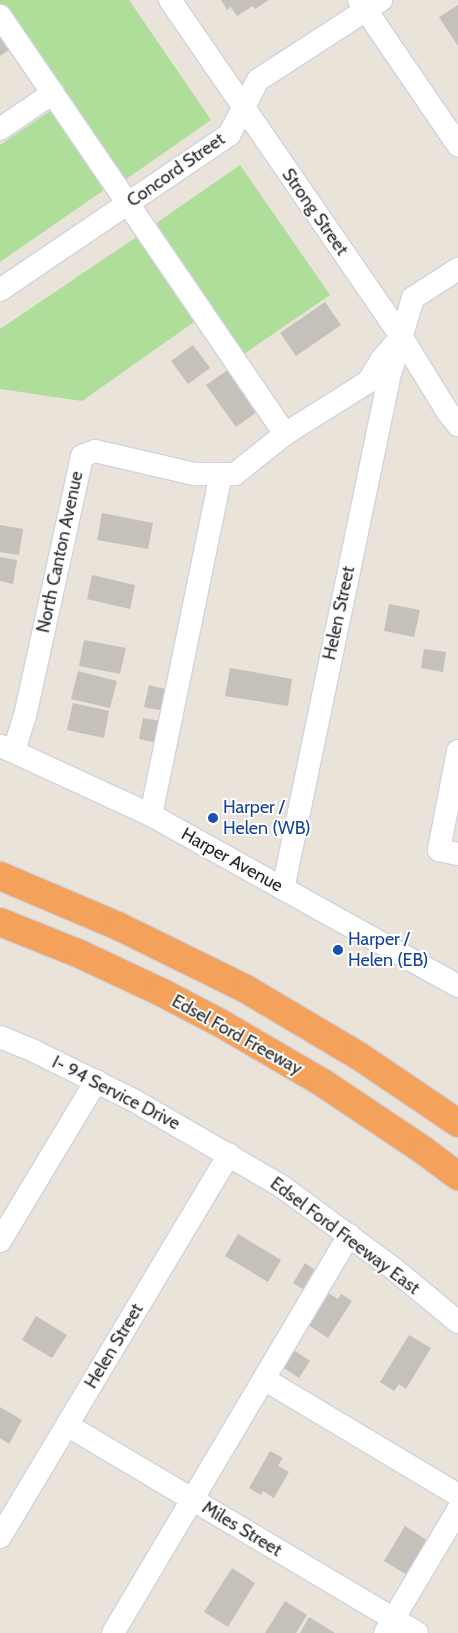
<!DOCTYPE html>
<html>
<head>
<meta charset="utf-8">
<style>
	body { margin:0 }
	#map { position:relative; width:458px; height:1633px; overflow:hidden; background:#eae3da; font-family:Cabin,sans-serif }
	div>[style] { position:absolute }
	.green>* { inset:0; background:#afdd9a }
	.building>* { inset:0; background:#c5c0ba }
	.roads { filter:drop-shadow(1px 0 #d0d2e0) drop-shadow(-1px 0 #d0d2e0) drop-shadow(0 1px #d0d2e0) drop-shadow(0 -1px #d0d2e0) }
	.minor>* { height:22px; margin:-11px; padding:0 11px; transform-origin:11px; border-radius:11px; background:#fff }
	.highway>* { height:28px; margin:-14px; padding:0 14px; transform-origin:14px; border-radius:14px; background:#f3a15b }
	.dots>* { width:14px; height:14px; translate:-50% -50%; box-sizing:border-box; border:2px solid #fff; border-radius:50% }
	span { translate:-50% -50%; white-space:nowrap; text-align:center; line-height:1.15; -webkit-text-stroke:4px #fff; paint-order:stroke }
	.street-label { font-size:18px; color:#282828 }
	.transit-label { font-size:18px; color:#164399 }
	.left { translate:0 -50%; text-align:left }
</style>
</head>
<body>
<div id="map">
	<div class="green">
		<div style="clip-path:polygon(0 0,129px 0,211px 120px,122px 182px,0 5px)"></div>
		<div style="clip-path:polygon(50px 111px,104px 190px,0 262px,0 145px)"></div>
		<div style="clip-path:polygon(240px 165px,330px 295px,241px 356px,152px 226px)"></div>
		<div style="clip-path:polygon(138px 236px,194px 322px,82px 401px,0 389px,0 329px)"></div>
	</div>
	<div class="building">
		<div style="clip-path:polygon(221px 0,269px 0,255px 9px,253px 6px,237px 16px,231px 7px,227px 10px)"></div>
		<div style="clip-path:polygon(458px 5px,458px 46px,439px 17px)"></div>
		<div style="clip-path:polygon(0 22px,16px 45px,0 56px)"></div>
		<div style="clip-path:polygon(325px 302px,341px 325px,296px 356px,280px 333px)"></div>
		<div style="clip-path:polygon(193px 345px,210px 368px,188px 384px,171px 361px)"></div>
		<div style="clip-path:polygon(229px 369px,258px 411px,236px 427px,206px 385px)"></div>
		<div style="clip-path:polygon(102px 513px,153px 523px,148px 549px,97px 540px)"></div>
		<div style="clip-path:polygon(0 525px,23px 529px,19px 555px,0 552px)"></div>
		<div style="clip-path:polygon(0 557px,17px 560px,13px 584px,0 581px)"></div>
		<div style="clip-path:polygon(92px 575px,135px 585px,130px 609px,87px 599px)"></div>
		<div style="clip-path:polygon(389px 604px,420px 610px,414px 637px,384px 631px)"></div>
		<div style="clip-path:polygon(84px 640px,126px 648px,120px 674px,79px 666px)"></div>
		<div style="clip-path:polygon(424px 649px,446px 652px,443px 672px,421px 668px)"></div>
		<div style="clip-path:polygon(230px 668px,292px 679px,288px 706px,225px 696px)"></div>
		<div style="clip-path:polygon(78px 671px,117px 681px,110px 708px,71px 699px)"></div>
		<div style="clip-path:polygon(149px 685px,169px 690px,164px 711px,144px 707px)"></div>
		<div style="clip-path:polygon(73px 703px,109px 711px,104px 738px,67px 730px)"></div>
		<div style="clip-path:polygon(143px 718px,161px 721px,157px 743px,139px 739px)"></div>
		<div style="clip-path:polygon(238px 1234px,281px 1260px,268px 1282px,225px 1256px)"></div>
		<div style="clip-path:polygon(305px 1263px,318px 1272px,306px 1291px,293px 1283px)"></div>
		<div style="clip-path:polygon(325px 1291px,338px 1299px,341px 1294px,352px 1301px,328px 1338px,305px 1323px)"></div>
		<div style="clip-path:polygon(36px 1316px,67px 1335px,52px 1358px,22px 1340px)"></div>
		<div style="clip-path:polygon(409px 1335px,431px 1348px,406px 1389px,399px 1384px,394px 1391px,380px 1382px)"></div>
		<div style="clip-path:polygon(292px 1349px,310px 1361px,299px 1378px,281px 1366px)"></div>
		<div style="clip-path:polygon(0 1407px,22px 1420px,9px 1444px,0 1438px)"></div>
		<div style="clip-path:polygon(270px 1451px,283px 1458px,278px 1466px,289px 1472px,274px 1498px,263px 1491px,261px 1495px,249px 1488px)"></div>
		<div style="clip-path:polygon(405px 1526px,428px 1541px,407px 1575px,384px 1561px)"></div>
		<div style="clip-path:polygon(232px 1568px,255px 1583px,228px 1627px,204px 1612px)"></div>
		<div style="clip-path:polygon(285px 1601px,307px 1615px,296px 1633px,265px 1633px)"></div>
		<div style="clip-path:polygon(309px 1617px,335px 1633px,300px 1633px)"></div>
	</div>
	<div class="roads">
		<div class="minor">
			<div style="left:170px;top:0;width:408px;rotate:55.5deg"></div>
			<div style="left:401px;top:336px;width:88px;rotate:58.5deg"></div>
			<div style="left:447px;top:411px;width:18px;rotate:52deg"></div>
			<div style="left:359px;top:0;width:176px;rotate:55.7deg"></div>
			<div style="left:0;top:16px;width:506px;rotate:55.71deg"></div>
			<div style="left:0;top:129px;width:64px;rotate:-34.2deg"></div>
			<div style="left:0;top:290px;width:277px;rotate:-34.1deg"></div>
			<div style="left:229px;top:135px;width:62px;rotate:-62.2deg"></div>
			<div style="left:258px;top:80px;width:147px;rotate:-33deg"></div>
			<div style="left:401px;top:338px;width:42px;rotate:-73.3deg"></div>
			<div style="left:413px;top:298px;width:54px;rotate:-32.8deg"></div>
			<div style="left:1px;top:746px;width:165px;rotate:24.7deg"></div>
			<div style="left:151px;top:815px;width:351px;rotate:29.1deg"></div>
			<div style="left:14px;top:751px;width:37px;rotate:-73deg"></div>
			<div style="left:25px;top:716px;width:266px;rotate:-77.6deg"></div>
			<div style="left:82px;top:456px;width:14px;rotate:-21deg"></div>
			<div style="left:95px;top:451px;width:103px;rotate:13deg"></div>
			<div style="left:195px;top:474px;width:40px"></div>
			<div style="left:235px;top:474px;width:64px;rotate:-38.7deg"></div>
			<div style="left:285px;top:434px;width:98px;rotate:-32.1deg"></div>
			<div style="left:368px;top:382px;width:27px;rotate:-59deg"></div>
			<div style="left:382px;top:359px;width:29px;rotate:-49deg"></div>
			<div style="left:458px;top:751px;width:101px;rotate:100.9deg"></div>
			<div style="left:439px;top:850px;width:19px;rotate:12deg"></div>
			<div style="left:151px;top:815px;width:347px;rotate:-78.4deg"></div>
			<div style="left:283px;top:889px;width:527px;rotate:-78.28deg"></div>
			<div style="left:390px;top:373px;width:24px;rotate:-71deg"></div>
			<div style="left:0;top:1037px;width:37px;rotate:22deg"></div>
			<div style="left:34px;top:1051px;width:113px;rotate:26.3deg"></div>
			<div style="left:135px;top:1101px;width:169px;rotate:30.2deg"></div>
			<div style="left:281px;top:1186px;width:140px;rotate:36.3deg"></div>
			<div style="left:394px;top:1269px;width:83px;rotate:39.6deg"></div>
			<div style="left:0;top:1241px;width:187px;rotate:-59deg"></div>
			<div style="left:264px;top:1379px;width:226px;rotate:30.9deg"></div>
			<div style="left:67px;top:1425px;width:407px;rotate:30.7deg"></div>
			<div style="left:0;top:1537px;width:446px;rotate:-59.1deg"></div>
			<div style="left:113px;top:1633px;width:463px;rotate:-59.3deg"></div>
			<div style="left:385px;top:1633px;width:143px;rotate:-59.3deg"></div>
		</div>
		<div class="highway">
			<div style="left:0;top:876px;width:128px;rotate:23deg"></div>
			<div style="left:118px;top:926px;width:143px;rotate:26.2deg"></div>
			<div style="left:246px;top:989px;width:131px;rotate:30.7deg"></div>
			<div style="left:359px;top:1056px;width:120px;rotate:34.1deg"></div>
			<div style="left:0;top:922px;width:88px;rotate:21.9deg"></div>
			<div style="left:82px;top:955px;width:85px;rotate:25.1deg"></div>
			<div style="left:159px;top:991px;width:71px;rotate:27.6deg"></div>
			<div style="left:222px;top:1024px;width:117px;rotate:30.3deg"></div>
			<div style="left:323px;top:1083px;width:120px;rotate:33.8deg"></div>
			<div style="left:423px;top:1150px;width:44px;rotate:36.6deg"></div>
		</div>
	</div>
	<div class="dots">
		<div style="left:213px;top:818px;background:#1a4fb4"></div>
		<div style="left:338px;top:950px;background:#1a4fb4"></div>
	</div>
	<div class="street-label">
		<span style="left:176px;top:170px;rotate:-35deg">Concord Street</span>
		<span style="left:315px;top:212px;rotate:55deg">Strong Street</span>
		<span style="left:60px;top:552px;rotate:-78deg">North Canton Avenue</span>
		<span style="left:339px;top:613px;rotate:-78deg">Helen Street</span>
		<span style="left:232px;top:860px;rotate:29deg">Harper Avenue</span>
		<span style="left:237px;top:1035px;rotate:29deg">Edsel Ford Freeway</span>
		<span style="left:116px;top:1093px;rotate:27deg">I- 94 Service Drive</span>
		<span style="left:345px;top:1236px;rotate:37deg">Edsel Ford Freeway East</span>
		<span style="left:114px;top:1346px;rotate:-59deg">Helen Street</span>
		<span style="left:242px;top:1529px;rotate:31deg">Miles Street</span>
	</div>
	<div class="transit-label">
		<span class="left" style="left:223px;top:818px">Harper /<br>Helen (WB)</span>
		<span class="left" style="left:348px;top:950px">Harper /<br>Helen (EB)</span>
	</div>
</div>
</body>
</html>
